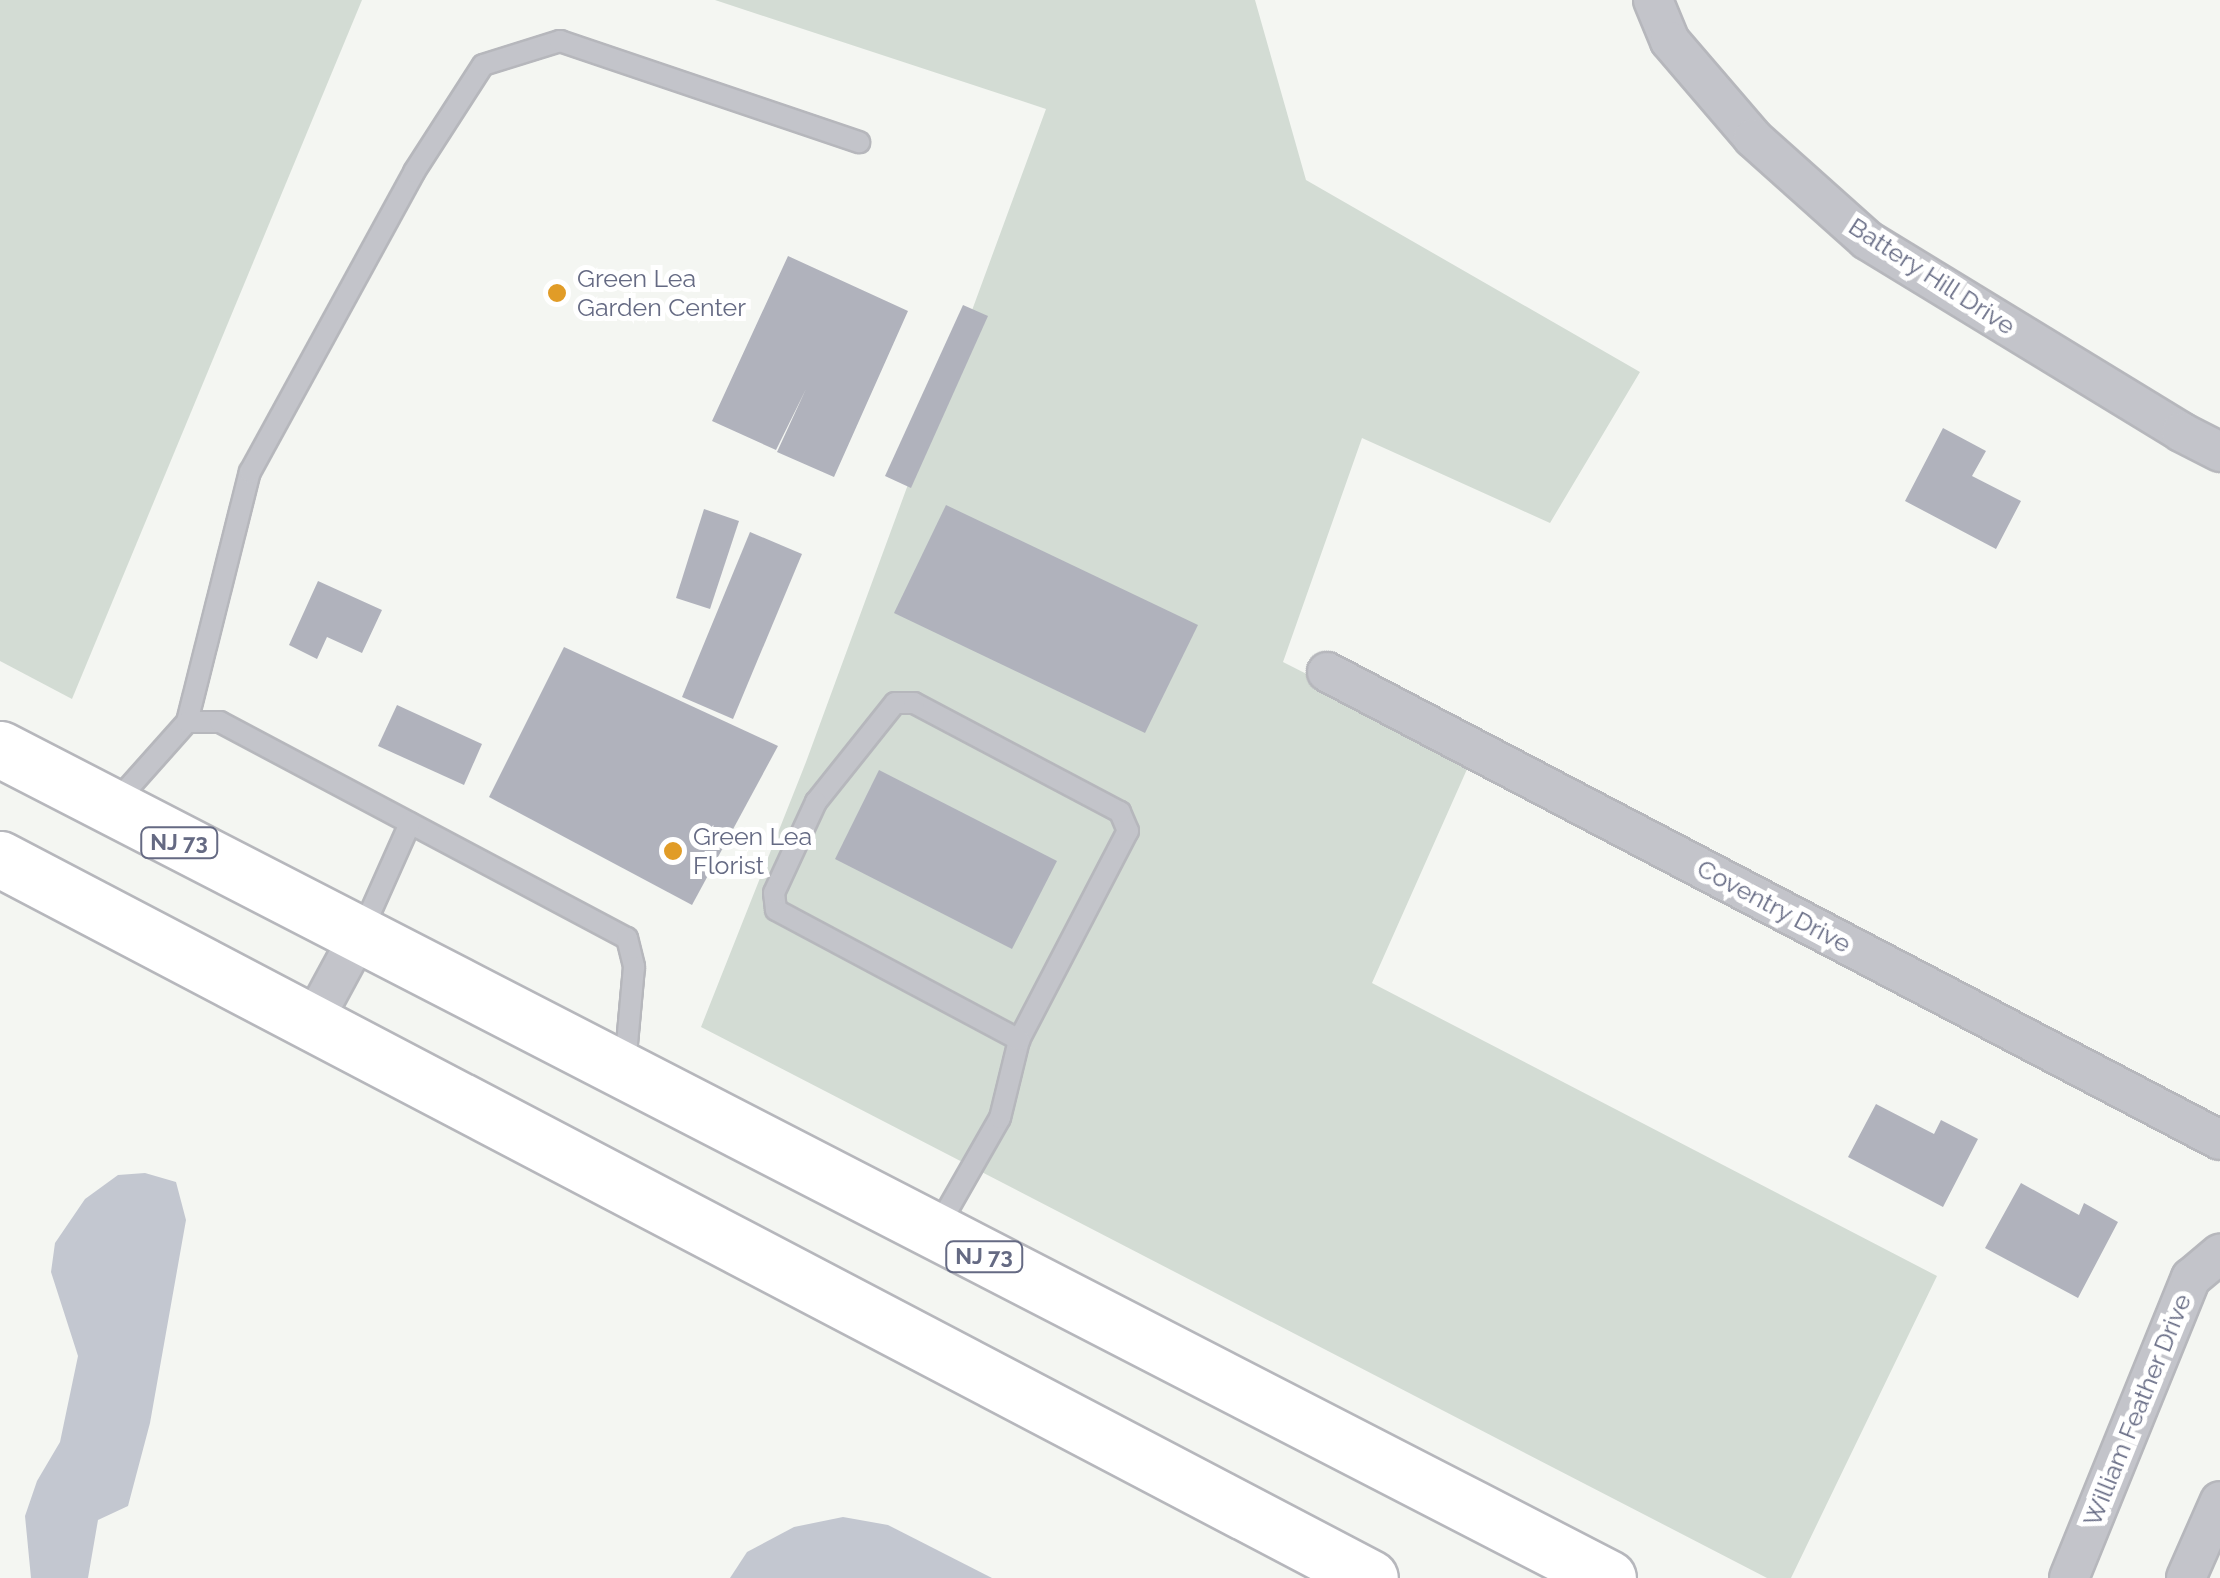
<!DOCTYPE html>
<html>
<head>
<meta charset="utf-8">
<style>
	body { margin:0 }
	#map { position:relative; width:2220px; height:1578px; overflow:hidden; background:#f4f6f2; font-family:Raleway,sans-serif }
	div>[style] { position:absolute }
	.green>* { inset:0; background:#d3dcd4 }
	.water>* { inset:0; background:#c3c7d0 }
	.building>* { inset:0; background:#b0b2bc }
	.roads { filter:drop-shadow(2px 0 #b6b7bc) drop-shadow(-2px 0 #b6b7bc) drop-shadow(0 2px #b6b7bc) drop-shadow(0 -2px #b6b7bc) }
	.service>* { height:20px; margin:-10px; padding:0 10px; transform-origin:10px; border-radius:10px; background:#c3c4ca }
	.minor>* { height:38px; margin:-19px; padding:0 19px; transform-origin:19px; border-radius:19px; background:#c3c4ca }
	.trunk>* { height:55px; margin:-27.5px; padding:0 27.5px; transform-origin:27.5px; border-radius:27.5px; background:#fff }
	.dots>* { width:28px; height:28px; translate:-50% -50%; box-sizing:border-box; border:5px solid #fff; border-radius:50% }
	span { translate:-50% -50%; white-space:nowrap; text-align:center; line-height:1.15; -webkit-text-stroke:10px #fff; paint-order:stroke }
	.shield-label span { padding:2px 8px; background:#fff; border:2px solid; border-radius:8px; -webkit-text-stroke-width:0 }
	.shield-label { font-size:22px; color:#656a83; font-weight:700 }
	.street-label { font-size:25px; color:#656a83 }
	.poi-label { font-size:25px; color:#656a83 }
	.left { translate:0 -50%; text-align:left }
</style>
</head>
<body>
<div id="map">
	<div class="green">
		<div style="clip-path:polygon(0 0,362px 0,72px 699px,0 661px)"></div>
		<div style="clip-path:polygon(715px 0,1255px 0,1306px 180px,1640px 372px,1550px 523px,1362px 438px,1283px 662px,1472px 758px,1372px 983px,1937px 1276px,1791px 1578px,1767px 1578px,701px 1027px,806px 762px,1046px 109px)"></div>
	</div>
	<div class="water">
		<div style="clip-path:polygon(145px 1173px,176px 1182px,186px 1220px,150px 1423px,128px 1506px,98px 1520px,88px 1578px,31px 1578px,25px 1516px,37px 1481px,60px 1442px,78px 1356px,51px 1272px,55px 1243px,85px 1199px,118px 1175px)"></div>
		<div style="clip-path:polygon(843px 1517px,888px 1525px,992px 1578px,730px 1578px,747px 1552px,794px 1527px)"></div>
	</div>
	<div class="building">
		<div style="clip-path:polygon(788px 256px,908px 311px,834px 477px,777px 452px,806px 389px,776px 450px,712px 421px)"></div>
		<div style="clip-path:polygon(963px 305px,988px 316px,911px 488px,885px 476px)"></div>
		<div style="clip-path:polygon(1943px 428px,1986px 451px,1972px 476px,2021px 501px,1996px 549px,1905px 501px)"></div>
		<div style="clip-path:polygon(946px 505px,1198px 625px,1145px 733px,894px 613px)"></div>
		<div style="clip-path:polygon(704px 509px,739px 521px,710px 609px,676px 598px)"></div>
		<div style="clip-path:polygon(750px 532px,802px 554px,733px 719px,682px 697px)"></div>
		<div style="clip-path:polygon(318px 581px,382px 610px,362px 653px,327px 637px,317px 659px,289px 645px)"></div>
		<div style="clip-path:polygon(564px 647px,778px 746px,692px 905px,489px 797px)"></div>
		<div style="clip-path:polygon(397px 705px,482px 744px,464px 785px,378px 746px)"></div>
		<div style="clip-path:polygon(879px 770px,1057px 861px,1012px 949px,835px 859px)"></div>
		<div style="clip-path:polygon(1876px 1104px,1934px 1134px,1941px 1120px,1978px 1139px,1943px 1207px,1848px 1157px)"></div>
		<div style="clip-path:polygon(2021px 1183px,2079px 1215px,2084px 1203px,2118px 1222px,2078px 1298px,1985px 1248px)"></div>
	</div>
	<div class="roads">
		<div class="service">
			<div style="left:187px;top:722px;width:258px;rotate:-75.9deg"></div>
			<div style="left:250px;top:472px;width:342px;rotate:-61.3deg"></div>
			<div style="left:414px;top:172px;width:127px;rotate:-57.2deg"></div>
			<div style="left:483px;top:65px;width:81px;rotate:-17.3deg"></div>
			<div style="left:560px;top:41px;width:316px;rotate:18.7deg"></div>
			<div style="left:114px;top:804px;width:110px;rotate:-48.3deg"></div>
			<div style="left:187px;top:722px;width:33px"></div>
			<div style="left:220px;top:722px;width:461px;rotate:28deg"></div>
			<div style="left:627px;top:938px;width:30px;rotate:76deg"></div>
			<div style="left:634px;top:967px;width:98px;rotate:95.2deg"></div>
			<div style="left:362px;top:931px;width:118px;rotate:-66deg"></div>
			<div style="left:936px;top:1230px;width:129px;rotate:-60.3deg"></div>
			<div style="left:1000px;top:1118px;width:80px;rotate:-76.3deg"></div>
			<div style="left:1019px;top:1040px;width:236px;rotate:-62.5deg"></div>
			<div style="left:1128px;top:831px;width:21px;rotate:-113deg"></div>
			<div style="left:1120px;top:812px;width:233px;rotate:-152.1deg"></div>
			<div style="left:914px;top:703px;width:19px;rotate:180deg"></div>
			<div style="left:895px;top:703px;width:127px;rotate:128.6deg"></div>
			<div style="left:816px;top:802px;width:100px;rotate:114.8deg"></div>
			<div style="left:774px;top:893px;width:17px;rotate:83deg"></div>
			<div style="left:776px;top:910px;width:276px;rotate:28.1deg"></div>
		</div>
		<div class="minor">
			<div style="left:1653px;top:0;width:44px;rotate:67.5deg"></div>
			<div style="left:1670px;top:41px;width:128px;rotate:49.4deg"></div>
			<div style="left:1753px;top:138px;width:153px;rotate:41.8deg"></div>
			<div style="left:1867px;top:240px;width:368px;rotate:31.4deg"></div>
			<div style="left:2181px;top:432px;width:44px;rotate:27.1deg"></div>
			<div style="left:1327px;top:672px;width:1008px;rotate:27.66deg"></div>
			<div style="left:312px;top:1023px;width:99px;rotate:-61.6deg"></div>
			<div style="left:2069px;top:1578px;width:324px;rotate:-67.9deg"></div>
			<div style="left:2191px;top:1278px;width:38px;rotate:-40deg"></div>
			<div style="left:2186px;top:1578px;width:84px;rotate:-66.2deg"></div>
		</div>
		<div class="trunk">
			<div style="left:0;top:749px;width:1809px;rotate:27.27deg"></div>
			<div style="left:0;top:859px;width:1547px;rotate:27.69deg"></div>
		</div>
	</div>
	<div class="dots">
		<div style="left:557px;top:293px;background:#e19c27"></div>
		<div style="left:673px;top:851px;background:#e19c27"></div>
	</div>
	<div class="shield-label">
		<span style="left:179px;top:843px">NJ 73</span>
		<span style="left:984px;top:1257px">NJ 73</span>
	</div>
	<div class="street-label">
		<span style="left:1932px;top:276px;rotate:33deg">Battery Hill Drive</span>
		<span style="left:1774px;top:906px;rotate:28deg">Coventry Drive</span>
		<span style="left:2137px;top:1410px;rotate:-68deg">William Feather Drive</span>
	</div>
	<div class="poi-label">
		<span class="left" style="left:577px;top:293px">Green Lea<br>Garden Center</span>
		<span class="left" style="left:693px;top:851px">Green Lea<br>Florist</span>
	</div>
</div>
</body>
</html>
